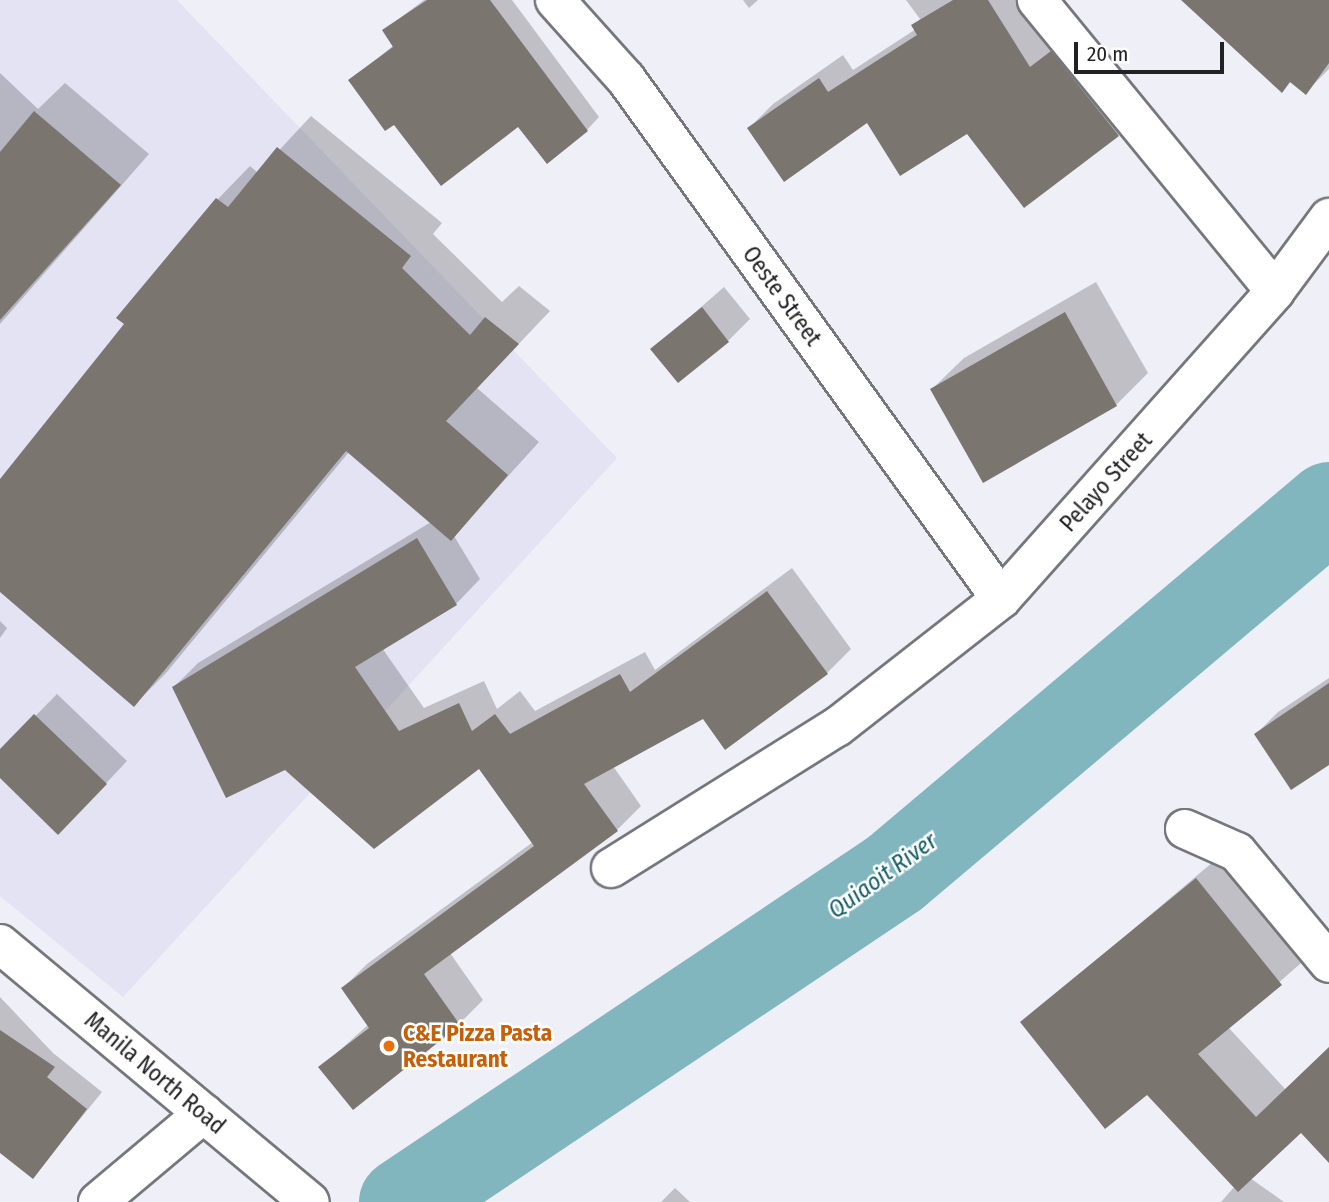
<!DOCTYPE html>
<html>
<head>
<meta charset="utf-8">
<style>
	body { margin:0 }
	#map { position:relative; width:1329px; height:1202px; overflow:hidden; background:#efeff7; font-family:"Fira Sans Condensed",sans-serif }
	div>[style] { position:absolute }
	.built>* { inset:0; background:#e4e3f3 }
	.shadow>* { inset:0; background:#0003 }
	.river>* { height:89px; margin:-44.5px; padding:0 44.5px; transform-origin:44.5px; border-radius:44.5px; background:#82b6bf }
	.building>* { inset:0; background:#7b756f }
	.roads { filter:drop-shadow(2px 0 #76767d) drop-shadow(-2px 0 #76767d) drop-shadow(0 2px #76767d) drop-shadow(0 -2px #76767d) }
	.minor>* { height:38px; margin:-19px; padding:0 19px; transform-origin:19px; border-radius:19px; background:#fff }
	.highway>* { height:38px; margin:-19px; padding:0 19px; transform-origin:19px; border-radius:19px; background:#fff }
	.dots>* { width:19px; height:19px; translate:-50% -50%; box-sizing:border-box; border:4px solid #fff; border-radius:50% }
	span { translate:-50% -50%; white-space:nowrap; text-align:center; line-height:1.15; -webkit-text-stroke:5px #fff; paint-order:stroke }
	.street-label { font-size:23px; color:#222225 }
	.food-label { font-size:23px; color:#c56008; font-weight:700 }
	.left { translate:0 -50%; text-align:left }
	.water-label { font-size:24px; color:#155d67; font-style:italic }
	.scale { position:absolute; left:1074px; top:42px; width:150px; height:32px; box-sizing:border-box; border:4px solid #222225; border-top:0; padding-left:9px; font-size:21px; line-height:24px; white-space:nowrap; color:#222225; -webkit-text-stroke:5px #fff; paint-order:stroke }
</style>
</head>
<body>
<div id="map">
	<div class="built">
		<div style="clip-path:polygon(0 0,177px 0,617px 458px,123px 997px,0 896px)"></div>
	</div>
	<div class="shadow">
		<div style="clip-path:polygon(424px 0,512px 0,599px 117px,587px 130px,395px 122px,351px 80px,394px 45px,384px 30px)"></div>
		<div style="clip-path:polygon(743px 0,758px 0,749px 8px)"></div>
		<div style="clip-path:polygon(906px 0,1027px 0,1142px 111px,1118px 135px,1024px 206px,968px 131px,868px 121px,749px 128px,773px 104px,843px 55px,853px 70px,916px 29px,914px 26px,920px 19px)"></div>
		<div style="clip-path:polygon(1184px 0,1329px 0,1329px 69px,1306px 92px,1291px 81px,1282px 91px)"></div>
		<div style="clip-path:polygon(0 73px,38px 109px,65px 83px,149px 154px,0 324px)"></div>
		<div style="clip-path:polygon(311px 116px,442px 223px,433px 234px,502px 302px,519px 286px,550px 311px,477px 388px,539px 442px,454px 536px,480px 579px,456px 604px,382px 648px,424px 708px,484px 681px,497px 709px,520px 691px,535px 711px,645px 652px,655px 670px,792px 568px,851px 649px,827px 673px,703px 717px,613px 766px,641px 806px,617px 830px,450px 953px,483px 1000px,459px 1024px,320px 1068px,369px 1024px,343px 988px,367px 964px,533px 842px,479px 767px,285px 768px,174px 687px,198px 663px,431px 522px,349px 452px,166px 673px,134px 705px,0 590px,0 482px,126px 324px,119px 318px,218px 199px,250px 166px,258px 173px)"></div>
		<div style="clip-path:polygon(1096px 282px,1148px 373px,1116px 405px,984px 480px,932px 389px,964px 358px)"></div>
		<div style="clip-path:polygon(724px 287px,750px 319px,728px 341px,653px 349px)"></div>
		<div style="clip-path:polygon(0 621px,7px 628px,0 638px)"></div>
		<div style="clip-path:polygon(1329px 678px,1329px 762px,1256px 734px,1278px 712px)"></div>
		<div style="clip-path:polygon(57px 694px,127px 761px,80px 811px,0 776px,0 752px)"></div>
		<div style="clip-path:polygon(1226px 851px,1309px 956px,1228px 1027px,1286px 1090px,1329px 1048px,1329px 1160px,1301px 1130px,1250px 1178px,1284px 1202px,1221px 1202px,1235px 1186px,1147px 1092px,1022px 1023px)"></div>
		<div style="clip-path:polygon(0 997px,53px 1053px,102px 1092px,33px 1177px,0 1151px)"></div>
		<div style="clip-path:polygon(675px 1188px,690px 1202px,661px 1202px)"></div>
	</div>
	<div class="river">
		<div style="left:403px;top:1202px;width:591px;rotate:-33.82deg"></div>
		<div style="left:894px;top:873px;width:569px;rotate:-40.15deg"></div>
	</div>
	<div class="building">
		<div style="clip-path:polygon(427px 0,490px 0,588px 131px,547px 164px,518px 127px,441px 186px,394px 125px,385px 131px,348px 80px,393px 47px,382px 30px)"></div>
		<div style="clip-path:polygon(953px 0,988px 0,1030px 67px,1051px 51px,1119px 136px,1024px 208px,967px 134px,900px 176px,867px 123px,784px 182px,747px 128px,819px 78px,828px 92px,917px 35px,911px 25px)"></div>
		<div style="clip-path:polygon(1181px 0,1329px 0,1329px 63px,1306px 95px,1290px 82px,1282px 93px)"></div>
		<div style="clip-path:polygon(34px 111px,121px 185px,0 320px,0 152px)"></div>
		<div style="clip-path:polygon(277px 147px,411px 256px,402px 268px,470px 335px,485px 317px,519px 344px,446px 421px,508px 475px,451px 541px,346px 451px,134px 707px,0 592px,0 479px,124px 324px,116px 318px,216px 198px,228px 207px)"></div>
		<div style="clip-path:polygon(702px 307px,729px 342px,678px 383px,650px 349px)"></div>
		<div style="clip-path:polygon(1065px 312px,1117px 406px,983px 483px,930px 389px)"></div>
		<div style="clip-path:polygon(417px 538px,457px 605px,355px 667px,399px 731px,459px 703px,472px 731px,495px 714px,510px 734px,620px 674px,630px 692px,767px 591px,828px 674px,725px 750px,703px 719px,584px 784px,618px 831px,424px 974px,460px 1025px,353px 1110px,318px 1067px,369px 1028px,341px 988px,534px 846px,479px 769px,374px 849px,285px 770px,226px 798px,172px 687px)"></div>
		<div style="clip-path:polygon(1329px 683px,1329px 765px,1291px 790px,1254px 734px)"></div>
		<div style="clip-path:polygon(34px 714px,107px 784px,58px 835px,0 778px,0 749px)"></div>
		<div style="clip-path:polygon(1196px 878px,1282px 985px,1198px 1054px,1256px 1117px,1329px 1047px,1329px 1163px,1301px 1133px,1238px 1192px,1147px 1095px,1105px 1129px,1020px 1022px)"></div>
		<div style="clip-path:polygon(0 1030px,55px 1067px,47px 1077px,87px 1109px,33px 1179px,0 1153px)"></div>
	</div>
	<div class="roads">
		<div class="minor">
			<div style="left:555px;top:0;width:106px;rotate:48.1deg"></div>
			<div style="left:626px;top:79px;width:641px;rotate:54.2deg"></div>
			<div style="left:1275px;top:291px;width:91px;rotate:-53.5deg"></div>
			<div style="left:1185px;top:829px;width:57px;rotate:23.9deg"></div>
			<div style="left:1237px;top:852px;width:144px;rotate:50.3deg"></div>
			<div style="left:611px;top:868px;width:266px;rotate:-32deg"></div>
			<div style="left:837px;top:727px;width:208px;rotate:-38deg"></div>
			<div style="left:1001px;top:599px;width:412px;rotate:-48.3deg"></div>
			<div style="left:1275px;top:291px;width:376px;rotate:-129.3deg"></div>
			<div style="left:98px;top:1202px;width:138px;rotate:-40deg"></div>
		</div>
		<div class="highway">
			<div style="left:0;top:944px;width:403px;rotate:39.8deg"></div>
		</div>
	</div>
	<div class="dots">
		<div style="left:389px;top:1046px;background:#e8710a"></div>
	</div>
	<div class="street-label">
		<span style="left:782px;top:296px;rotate:54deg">Oeste Street</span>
		<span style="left:1106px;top:482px;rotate:-48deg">Pelayo Street</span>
		<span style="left:155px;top:1073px;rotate:40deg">Manila North Road</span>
	</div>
	<div class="food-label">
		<span class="left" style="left:403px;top:1046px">C&amp;E Pizza Pasta<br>Restaurant</span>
	</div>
	<div class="water-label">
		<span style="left:883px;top:876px;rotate:-36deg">Quiaoit River</span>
	</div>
	<div class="scale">20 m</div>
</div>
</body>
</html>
